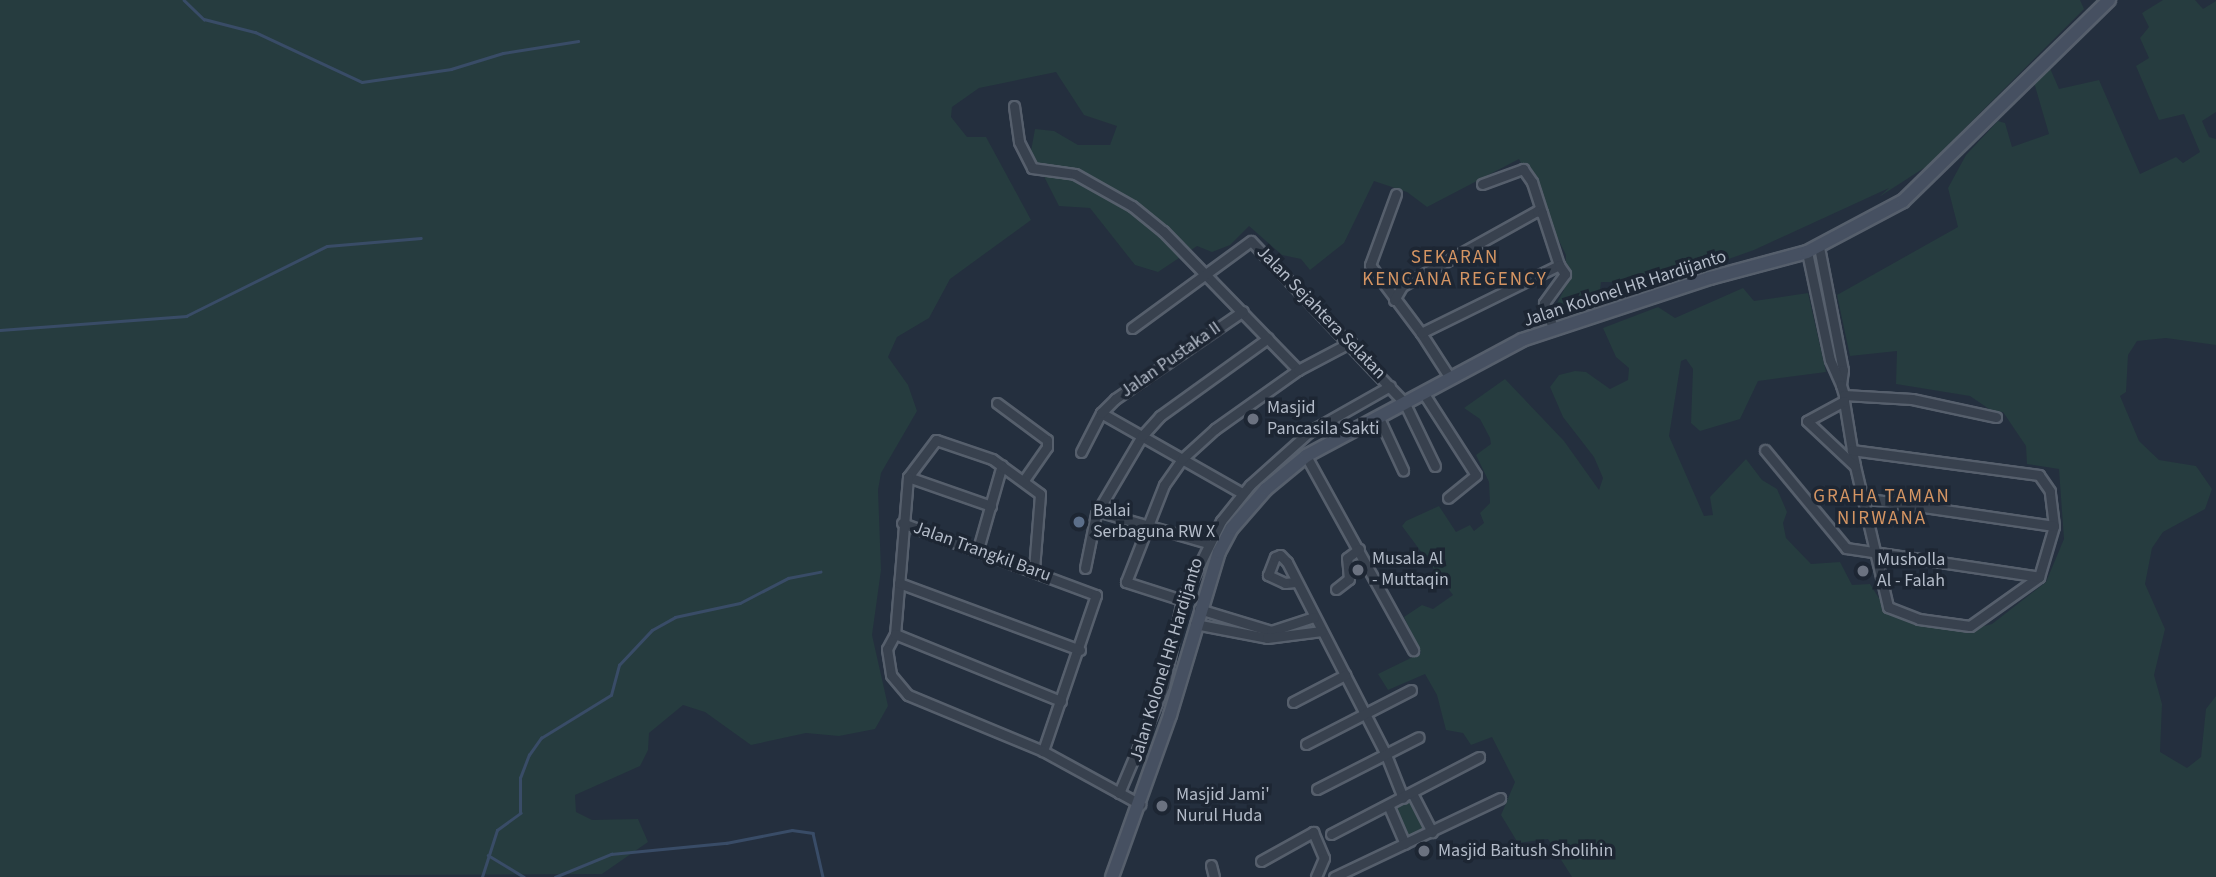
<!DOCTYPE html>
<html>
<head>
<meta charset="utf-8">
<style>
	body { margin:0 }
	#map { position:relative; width:2216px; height:877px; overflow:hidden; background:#242f3e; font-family:"Source Sans 3",sans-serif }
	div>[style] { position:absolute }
	.green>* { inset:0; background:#263c3f }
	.stream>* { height:2.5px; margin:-1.25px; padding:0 1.25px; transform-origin:1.25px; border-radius:1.25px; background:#394c67 }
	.roads { filter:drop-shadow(2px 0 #565f6c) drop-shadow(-2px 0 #565f6c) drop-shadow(0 2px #565f6c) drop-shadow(0 -2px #565f6c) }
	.street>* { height:9px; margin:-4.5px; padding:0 4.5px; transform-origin:4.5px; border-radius:4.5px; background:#38414e }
	.secondary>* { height:12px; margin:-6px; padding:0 6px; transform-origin:6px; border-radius:6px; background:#465061 }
	.dots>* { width:19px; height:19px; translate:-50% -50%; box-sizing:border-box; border:4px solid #1d2633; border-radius:50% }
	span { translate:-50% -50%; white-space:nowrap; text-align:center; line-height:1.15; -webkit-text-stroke:7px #1d2633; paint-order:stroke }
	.street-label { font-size:18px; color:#b4bcc9 }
	.poi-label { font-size:18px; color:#b4bcc9 }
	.left { translate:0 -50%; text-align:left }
	.neighbourhood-label { font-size:19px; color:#d59563; letter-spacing:2px }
</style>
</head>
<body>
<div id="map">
	<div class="green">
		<div style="clip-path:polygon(0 0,2080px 0,2084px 9px,1922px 171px,1924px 168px,1879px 197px,1889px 188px,1754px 250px,1661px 283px,1601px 282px,1599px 298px,1568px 314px,1556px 305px,1564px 290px,1566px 255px,1519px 159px,1427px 207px,1407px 192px,1374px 181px,1344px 243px,1310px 270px,1301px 259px,1282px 255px,1249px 226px,1230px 245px,1212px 252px,1197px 246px,1158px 272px,1135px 265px,1090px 208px,1059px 206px,1031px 151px,1035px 129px,1054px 131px,1078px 145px,1110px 145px,1117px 126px,1084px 115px,1056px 72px,979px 88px,952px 107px,951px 117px,967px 137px,986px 137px,1031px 220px,950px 279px,929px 318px,897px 337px,888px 357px,908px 385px,917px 411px,881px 473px,878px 490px,881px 570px,872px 635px,888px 706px,875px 729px,839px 736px,806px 733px,751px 745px,705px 712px,683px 705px,649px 733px,648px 750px,640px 766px,575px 795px,576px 812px,592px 820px,638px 819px,648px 842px,602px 874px,0 877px)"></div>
		<div style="clip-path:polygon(2163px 0,2195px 0,2203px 9px,2216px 1px,2216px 112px,2202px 121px,2209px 137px,2216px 139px,2216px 345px,2166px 338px,2137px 341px,2128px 355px,2126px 392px,2120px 396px,2139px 441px,2159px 460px,2196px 466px,2212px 489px,2205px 509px,2163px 532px,2152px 548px,2145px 584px,2165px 629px,2154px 675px,2162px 704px,2160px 752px,2187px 768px,2201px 757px,2206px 709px,2216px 696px,2216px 877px,1572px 877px,1548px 839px,1518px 843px,1501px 815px,1515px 782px,1492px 737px,1471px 745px,1463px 733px,1446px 730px,1437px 695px,1425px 674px,1388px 690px,1378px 674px,1421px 653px,1404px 617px,1422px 605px,1433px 609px,1453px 595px,1402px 526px,1406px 521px,1439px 506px,1456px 532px,1470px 525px,1474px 531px,1484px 523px,1480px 513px,1490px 503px,1489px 482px,1476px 455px,1491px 444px,1490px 438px,1480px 419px,1464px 408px,1505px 379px,1564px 441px,1599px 490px,1603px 478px,1594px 457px,1563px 417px,1550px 387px,1559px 375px,1575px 371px,1586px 372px,1610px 389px,1628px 380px,1629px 368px,1616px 357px,1603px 328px,1658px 307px,1675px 318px,1743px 288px,1754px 301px,1808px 293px,1826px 372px,1758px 381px,1740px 419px,1700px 431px,1691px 423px,1693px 369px,1686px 359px,1681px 361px,1669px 436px,1704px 516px,1713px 515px,1710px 497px,1746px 459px,1762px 480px,1777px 489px,1787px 512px,1783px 523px,1786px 538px,1811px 564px,1840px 562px,1852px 585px,1870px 584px,1887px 611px,1927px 627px,1969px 630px,1992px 624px,2046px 582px,2064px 539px,2059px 469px,2027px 464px,2026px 446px,2003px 412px,1992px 411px,1970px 396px,1896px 384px,1897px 351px,1850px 356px,1837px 295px,1958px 227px,1948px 188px,1966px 155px,1998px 121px,2005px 123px,2012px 147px,2049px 134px,2033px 79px,2049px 66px,2059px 89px,2099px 80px,2140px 174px,2176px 157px,2183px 163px,2200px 152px,2184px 114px,2159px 120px,2136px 66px,2149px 58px,2140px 38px,2149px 27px,2142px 13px)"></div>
		<div style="clip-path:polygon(1410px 799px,1426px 830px,1410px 838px,1394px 807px)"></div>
	</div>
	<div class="stream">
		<div style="left:184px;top:0;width:28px;rotate:44deg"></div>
		<div style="left:204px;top:19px;width:53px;rotate:14.3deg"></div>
		<div style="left:255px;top:32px;width:118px;rotate:25deg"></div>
		<div style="left:362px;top:82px;width:90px;rotate:-8.3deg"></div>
		<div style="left:451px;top:69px;width:54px;rotate:-17.1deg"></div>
		<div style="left:503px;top:53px;width:76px;rotate:-9.1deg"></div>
		<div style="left:0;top:330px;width:187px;rotate:-4.3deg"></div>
		<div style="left:186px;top:316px;width:157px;rotate:-26.4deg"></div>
		<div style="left:327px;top:246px;width:94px;rotate:-4.9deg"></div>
		<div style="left:488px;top:855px;width:42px;rotate:31.4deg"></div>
		<div style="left:482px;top:877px;width:49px;rotate:-72.3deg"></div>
		<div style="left:497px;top:830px;width:29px;rotate:-36deg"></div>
		<div style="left:520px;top:813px;width:35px;rotate:-90deg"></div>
		<div style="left:520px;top:778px;width:25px;rotate:-69deg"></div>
		<div style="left:529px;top:755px;width:21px;rotate:-55deg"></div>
		<div style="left:541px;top:738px;width:82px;rotate:-31.6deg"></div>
		<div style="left:611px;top:695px;width:31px;rotate:-75deg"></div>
		<div style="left:619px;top:665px;width:48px;rotate:-46.7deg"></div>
		<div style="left:652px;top:630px;width:26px;rotate:-29deg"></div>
		<div style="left:675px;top:617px;width:66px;rotate:-12.2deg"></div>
		<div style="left:740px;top:603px;width:54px;rotate:-27.5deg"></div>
		<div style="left:788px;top:578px;width:33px;rotate:-11deg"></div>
		<div style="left:555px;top:877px;width:61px;rotate:-22.3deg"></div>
		<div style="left:611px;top:854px;width:116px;rotate:-5.5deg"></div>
		<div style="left:726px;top:843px;width:67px;rotate:-11.1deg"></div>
		<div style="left:792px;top:830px;width:21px;rotate:8deg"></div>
		<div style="left:813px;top:833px;width:45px;rotate:77.2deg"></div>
	</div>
	<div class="roads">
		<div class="street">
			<div style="left:1014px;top:106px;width:36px;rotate:82deg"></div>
			<div style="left:1019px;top:142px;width:29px;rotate:63deg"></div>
			<div style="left:1032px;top:168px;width:43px;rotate:7.9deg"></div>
			<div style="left:1075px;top:174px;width:65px;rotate:29.3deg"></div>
			<div style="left:1132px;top:206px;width:40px;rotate:39deg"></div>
			<div style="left:1163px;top:231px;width:194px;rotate:45.8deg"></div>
			<div style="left:1482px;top:184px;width:44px;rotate:-20.1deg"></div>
			<div style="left:1523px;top:169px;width:16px;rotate:55deg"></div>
			<div style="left:1532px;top:182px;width:33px;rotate:72deg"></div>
			<div style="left:1396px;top:194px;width:76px;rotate:110.1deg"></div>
			<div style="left:1370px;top:265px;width:85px;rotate:53.1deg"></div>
			<div style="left:1819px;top:247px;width:125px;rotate:79deg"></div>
			<div style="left:1843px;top:370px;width:15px;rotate:98deg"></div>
			<div style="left:1807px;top:252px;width:110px;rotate:78deg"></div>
			<div style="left:1830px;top:360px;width:27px;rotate:66deg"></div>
			<div style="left:1841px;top:385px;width:10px;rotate:73deg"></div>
			<div style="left:1844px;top:395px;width:6px;rotate:90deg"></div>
			<div style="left:1844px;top:401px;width:50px;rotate:80.7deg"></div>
			<div style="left:1852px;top:450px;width:16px;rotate:79deg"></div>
			<div style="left:1855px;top:466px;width:145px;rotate:76.8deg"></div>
			<div style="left:1888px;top:607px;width:33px;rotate:21deg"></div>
			<div style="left:1919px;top:619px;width:51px;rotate:7.8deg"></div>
			<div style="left:1970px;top:626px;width:85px;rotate:-35.4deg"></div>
			<div style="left:2039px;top:577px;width:53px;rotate:-73.6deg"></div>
			<div style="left:2054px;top:526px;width:35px;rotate:-97deg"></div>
			<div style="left:2050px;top:491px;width:19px;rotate:-125deg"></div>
			<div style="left:2039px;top:475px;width:189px;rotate:-172.4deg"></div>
			<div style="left:1394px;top:300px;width:16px;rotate:-60deg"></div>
			<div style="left:1402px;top:286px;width:154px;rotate:-29.1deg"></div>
			<div style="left:1537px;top:211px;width:5px;rotate:22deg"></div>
			<div style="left:1542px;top:213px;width:55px;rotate:71.9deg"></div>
			<div style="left:1132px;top:328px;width:147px;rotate:-36.2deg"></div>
			<div style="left:1251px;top:241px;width:222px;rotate:46.5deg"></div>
			<div style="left:1404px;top:402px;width:71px;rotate:64.2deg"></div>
			<div style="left:1450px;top:378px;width:54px;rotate:-122.8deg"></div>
			<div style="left:1421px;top:333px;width:154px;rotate:-26.2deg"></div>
			<div style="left:1559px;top:265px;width:11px;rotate:56deg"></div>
			<div style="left:1565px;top:274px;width:36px;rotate:126deg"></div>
			<div style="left:1544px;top:303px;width:27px;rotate:70deg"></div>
			<div style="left:1424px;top:394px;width:96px;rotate:57.3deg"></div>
			<div style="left:1476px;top:475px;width:36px;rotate:141deg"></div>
			<div style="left:1844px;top:395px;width:68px;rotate:3.4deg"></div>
			<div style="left:1912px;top:399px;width:86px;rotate:12.1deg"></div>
			<div style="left:1844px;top:401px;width:42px;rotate:151.6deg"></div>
			<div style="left:1807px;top:421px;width:66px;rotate:43.2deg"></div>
			<div style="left:997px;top:403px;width:62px;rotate:36.5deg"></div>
			<div style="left:1047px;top:440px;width:7px;rotate:90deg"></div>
			<div style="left:1047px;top:447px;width:40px;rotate:124.9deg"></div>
			<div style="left:1101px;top:413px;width:162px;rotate:29.6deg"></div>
			<div style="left:1378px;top:416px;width:60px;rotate:65.2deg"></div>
			<div style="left:1765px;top:450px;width:127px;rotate:50.4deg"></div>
			<div style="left:1846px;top:548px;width:195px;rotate:8.5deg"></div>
			<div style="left:1081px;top:452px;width:44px;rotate:-62.9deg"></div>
			<div style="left:1101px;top:413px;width:20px;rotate:-45deg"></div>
			<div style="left:1115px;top:399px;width:155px;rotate:-34.5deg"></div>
			<div style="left:1306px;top:456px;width:222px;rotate:61.1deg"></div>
			<div style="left:908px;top:477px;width:88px;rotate:19.3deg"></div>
			<div style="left:1862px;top:498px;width:194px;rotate:8.3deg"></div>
			<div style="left:1097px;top:511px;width:116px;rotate:16.1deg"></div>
			<div style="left:902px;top:523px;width:207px;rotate:20.4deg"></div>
			<div style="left:1096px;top:595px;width:165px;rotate:108.8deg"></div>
			<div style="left:978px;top:549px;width:87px;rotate:-74.1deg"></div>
			<div style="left:1085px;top:568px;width:55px;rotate:-78.5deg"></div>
			<div style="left:1096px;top:514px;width:91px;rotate:-59.5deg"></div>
			<div style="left:1142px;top:436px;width:27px;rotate:-48deg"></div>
			<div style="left:1160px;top:416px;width:133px;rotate:-35.8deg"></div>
			<div style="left:1034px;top:569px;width:75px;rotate:-85.4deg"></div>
			<div style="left:1040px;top:494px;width:59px;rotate:-143.9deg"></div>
			<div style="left:992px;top:459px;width:59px;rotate:-161.3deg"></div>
			<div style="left:936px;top:440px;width:46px;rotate:127.1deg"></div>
			<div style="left:908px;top:477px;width:158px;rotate:94.7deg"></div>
			<div style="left:895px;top:634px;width:17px;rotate:118deg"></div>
			<div style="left:887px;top:649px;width:26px;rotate:81deg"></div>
			<div style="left:891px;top:675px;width:26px;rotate:50deg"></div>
			<div style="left:908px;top:695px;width:146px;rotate:22.5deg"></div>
			<div style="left:1043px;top:751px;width:111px;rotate:28.7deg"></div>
			<div style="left:1295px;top:582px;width:10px;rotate:174deg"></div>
			<div style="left:1285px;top:583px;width:19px;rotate:-155deg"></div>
			<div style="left:1268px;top:575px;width:19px;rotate:-69deg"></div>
			<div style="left:1275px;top:557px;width:5px;rotate:-22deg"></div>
			<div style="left:1280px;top:555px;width:10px;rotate:45deg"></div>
			<div style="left:1287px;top:562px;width:217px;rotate:62.8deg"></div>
			<div style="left:1386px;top:755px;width:46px;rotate:68.4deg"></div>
			<div style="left:899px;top:583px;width:193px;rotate:20.3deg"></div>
			<div style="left:1336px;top:589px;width:16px;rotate:-38deg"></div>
			<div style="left:1349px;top:579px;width:21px;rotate:-95deg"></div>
			<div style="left:1347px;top:558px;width:15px;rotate:-37deg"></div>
			<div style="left:1182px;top:600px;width:59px;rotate:-162.2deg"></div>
			<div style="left:1126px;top:582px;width:104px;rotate:-68.6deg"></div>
			<div style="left:1164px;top:485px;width:32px;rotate:-55deg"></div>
			<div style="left:1182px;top:459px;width:45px;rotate:-42.3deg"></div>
			<div style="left:1215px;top:429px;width:102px;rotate:-35.4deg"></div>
			<div style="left:1298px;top:370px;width:60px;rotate:-27.8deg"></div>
			<div style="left:1199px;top:609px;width:75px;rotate:17deg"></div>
			<div style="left:1271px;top:631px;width:45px;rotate:-18deg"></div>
			<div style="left:1195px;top:624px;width:73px;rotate:11deg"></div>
			<div style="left:1267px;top:638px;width:55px;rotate:-7.3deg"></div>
			<div style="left:895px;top:634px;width:179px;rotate:22deg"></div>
			<div style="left:1293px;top:702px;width:59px;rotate:-27.4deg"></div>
			<div style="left:1306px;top:744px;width:118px;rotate:-27.2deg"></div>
			<div style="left:1317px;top:789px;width:114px;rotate:-27deg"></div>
			<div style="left:1119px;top:793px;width:116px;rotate:-67.2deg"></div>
			<div style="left:1164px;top:686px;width:88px;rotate:-78.2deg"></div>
			<div style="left:1182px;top:600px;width:88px;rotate:-63.7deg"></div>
			<div style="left:1221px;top:521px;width:46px;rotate:-51.1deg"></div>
			<div style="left:1250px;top:485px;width:79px;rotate:-41.9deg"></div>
			<div style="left:1309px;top:432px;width:93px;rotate:-29.6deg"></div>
			<div style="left:1412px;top:793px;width:44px;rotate:62.9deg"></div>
			<div style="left:1389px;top:807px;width:40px;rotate:66.6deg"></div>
			<div style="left:1331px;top:834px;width:167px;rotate:-27.5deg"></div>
			<div style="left:1261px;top:861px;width:60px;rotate:-29.1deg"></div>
			<div style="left:1313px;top:832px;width:28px;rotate:67deg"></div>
			<div style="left:1324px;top:858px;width:21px;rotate:113deg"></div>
			<div style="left:1211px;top:865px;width:12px;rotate:76deg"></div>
			<div style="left:1334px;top:877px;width:184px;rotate:-25.4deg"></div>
		</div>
		<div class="secondary">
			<div style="left:1112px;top:877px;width:172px;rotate:-70.3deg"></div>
			<div style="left:1170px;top:715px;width:170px;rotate:-73.3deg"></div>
			<div style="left:1219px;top:552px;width:27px;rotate:-62deg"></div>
			<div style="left:1232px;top:528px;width:52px;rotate:-48.9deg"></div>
			<div style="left:1266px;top:489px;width:52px;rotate:-39.5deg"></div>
			<div style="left:1306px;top:456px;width:245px;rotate:-28.2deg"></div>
			<div style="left:1522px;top:340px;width:198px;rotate:-18.3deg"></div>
			<div style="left:1710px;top:278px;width:100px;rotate:-15deg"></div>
			<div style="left:1807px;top:252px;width:109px;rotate:-28deg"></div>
			<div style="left:1903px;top:201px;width:288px;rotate:-44.3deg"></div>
		</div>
	</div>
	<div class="dots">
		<div style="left:1253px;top:419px;background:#6b7280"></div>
		<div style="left:1079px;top:522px;background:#5c6f8a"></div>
		<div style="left:1358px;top:570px;background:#6b7280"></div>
		<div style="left:1863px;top:571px;background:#6b7280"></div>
		<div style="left:1162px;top:806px;background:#6b7280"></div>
		<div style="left:1424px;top:851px;background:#6b7280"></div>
	</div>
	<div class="street-label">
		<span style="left:1625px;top:289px;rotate:-18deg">Jalan Kolonel HR Hardijanto</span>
		<span style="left:1321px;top:313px;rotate:46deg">Jalan Sejahtera Selatan</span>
		<span style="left:1171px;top:360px;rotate:-35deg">Jalan Pustaka II</span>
		<span style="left:982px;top:552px;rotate:20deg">Jalan Trangkil Baru</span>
		<span style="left:1167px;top:660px;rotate:-73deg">Jalan Kolonel HR Hardijanto</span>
	</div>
	<div class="poi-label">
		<span class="left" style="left:1267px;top:419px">Masjid<br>Pancasila Sakti</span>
		<span class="left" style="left:1093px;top:522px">Balai<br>Serbaguna RW X</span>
		<span class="left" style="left:1372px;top:570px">Musala Al<br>- Muttaqin</span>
		<span class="left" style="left:1877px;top:571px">Musholla<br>Al - Falah</span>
		<span class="left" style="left:1176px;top:806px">Masjid Jami'<br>Nurul Huda</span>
		<span class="left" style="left:1438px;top:851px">Masjid Baitush Sholihin</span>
	</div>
	<div class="neighbourhood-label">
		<span style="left:1455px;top:269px">SEKARAN<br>KENCANA REGENCY</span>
		<span style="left:1882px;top:508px">GRAHA TAMAN<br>NIRWANA</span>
	</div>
</div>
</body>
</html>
